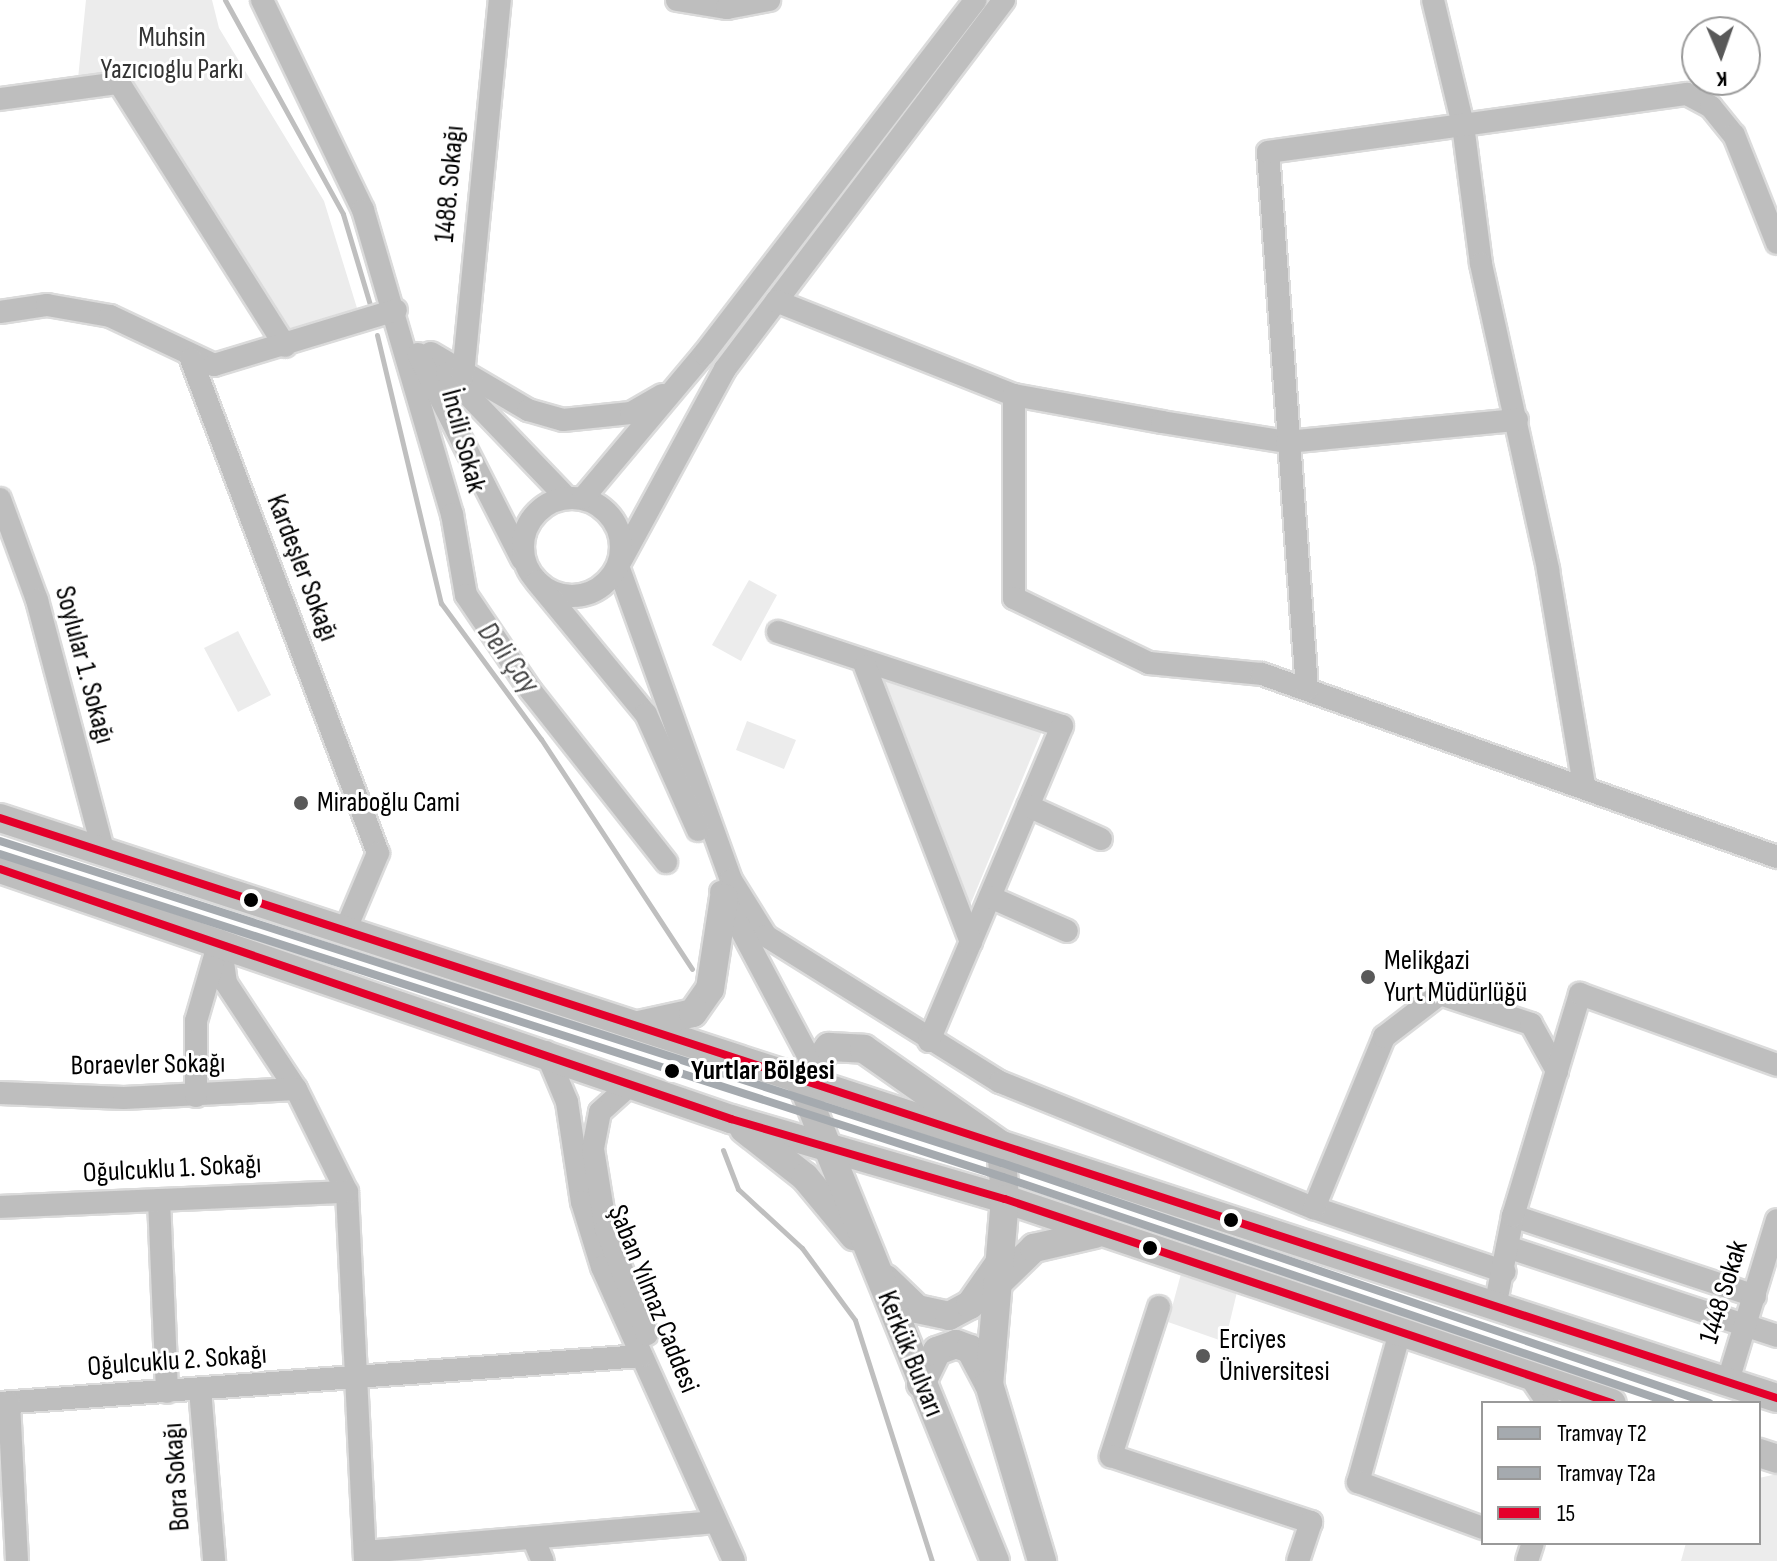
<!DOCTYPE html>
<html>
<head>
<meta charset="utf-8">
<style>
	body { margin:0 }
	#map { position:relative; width:1777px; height:1561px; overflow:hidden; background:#fff; font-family:"Sofia Sans Condensed",sans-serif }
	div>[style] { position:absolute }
	.green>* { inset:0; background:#ececec }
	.stream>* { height:5px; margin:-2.5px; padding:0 2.5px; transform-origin:2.5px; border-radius:2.5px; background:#bfbfbf }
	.roads { filter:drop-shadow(2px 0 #dbdbdb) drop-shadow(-2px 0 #dbdbdb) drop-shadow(0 2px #dbdbdb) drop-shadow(0 -2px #dbdbdb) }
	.minor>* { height:22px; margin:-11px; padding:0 11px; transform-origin:11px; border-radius:11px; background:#bebebe }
	.minor>.ring { margin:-11px; padding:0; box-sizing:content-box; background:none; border:22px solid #bebebe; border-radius:50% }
	.major>* { height:28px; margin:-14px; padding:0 14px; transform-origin:14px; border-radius:14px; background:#bebebe }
	.bus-1>* { height:8px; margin:-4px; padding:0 4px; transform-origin:4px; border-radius:4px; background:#e4002b }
	.tram-1>* { height:8px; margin:-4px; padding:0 4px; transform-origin:4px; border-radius:4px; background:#a5aaaf }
	.tram-2>* { height:8px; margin:-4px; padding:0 4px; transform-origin:4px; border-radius:4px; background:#a5aaaf }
	.dots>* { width:22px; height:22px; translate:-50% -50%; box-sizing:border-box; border:4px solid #fff; border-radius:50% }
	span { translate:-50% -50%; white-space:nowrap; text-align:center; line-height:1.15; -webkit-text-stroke:6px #fff; paint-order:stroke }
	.park-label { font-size:28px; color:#333 }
	.street-label { font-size:28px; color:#000 }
	.poi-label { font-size:28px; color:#000 }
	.left { translate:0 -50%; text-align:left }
	.stop-label { font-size:28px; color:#000; font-weight:700 }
	.water-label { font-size:30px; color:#444; font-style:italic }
	.legend { position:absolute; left:1481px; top:1401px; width:280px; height:144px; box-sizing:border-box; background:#fff; border:2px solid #999; margin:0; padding:10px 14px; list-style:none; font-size:24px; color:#000 }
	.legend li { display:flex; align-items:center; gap:16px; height:40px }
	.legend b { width:40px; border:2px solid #999 }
	.north { position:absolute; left:1681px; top:16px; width:80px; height:80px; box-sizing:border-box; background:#fff; border:2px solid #999; border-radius:50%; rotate:178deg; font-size:22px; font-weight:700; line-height:32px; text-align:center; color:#000 }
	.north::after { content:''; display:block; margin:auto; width:28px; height:36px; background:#595959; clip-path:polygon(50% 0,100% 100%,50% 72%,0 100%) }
</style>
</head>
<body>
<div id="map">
	<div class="green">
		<div style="clip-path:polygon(86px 0,212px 0,219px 28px,324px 201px,361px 321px,290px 340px,137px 94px,76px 98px)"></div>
		<div style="clip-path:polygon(749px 580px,777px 595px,741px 661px,712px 645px)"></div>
		<div style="clip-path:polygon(238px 631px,271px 695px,238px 712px,204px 648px)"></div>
		<div style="clip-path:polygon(871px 672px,1043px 729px,966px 915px)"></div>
		<div style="clip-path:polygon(747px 721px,796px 740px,784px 769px,736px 750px)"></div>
		<div style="clip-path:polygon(1181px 1274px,1237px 1292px,1225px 1342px,1168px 1322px)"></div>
		<div style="clip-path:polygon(1777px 1474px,1777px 1561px,1681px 1561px,1686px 1543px,1759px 1543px,1759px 1478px)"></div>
	</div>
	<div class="stream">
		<div style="left:225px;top:0;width:244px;rotate:61.1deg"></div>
		<div style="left:343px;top:214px;width:98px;rotate:73.4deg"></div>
		<div style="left:377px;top:335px;width:276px;rotate:76.6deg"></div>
		<div style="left:441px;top:603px;width:169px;rotate:53.7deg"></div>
		<div style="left:541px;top:739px;width:275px;rotate:56.7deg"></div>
		<div style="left:723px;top:1150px;width:42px;rotate:69deg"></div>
		<div style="left:738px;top:1189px;width:87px;rotate:42.7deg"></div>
		<div style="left:802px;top:1248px;width:89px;rotate:53.6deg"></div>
		<div style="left:855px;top:1320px;width:253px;rotate:72.3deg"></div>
	</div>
	<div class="roads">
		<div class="minor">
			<div style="left:262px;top:0;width:233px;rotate:64.3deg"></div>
			<div style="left:363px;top:210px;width:317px;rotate:73.7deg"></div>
			<div style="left:452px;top:514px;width:82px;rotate:80.2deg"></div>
			<div style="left:466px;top:595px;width:116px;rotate:55.9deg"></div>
			<div style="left:531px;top:691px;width:218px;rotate:51.7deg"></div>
			<div style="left:677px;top:0;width:51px;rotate:9.1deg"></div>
			<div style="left:727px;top:8px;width:43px;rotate:-10.8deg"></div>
			<div style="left:1004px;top:0;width:463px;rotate:127.1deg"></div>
			<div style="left:725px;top:369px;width:224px;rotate:118.5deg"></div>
			<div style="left:618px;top:566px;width:334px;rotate:70.2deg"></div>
			<div style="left:731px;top:880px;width:66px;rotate:58deg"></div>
			<div style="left:766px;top:936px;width:276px;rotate:32deg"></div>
			<div style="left:1000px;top:1082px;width:338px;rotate:21.9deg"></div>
			<div style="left:1314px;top:1208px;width:201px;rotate:18.5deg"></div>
			<div style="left:1433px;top:0;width:129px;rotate:76.5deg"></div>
			<div style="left:1463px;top:125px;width:140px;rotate:82.6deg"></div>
			<div style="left:1481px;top:264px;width:313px;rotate:77.6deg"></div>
			<div style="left:1548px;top:570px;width:218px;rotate:80.5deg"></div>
			<div style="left:0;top:99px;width:120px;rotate:-7.7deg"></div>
			<div style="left:119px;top:83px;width:311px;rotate:57.7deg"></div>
			<div style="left:776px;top:301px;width:256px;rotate:21.6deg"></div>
			<div style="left:1014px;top:395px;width:150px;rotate:10.3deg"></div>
			<div style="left:1162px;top:422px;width:127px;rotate:9.1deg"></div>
			<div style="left:1287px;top:442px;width:231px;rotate:-5.5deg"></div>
			<div style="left:0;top:312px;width:48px;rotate:-8.5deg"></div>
			<div style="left:47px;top:305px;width:64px;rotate:9.9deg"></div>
			<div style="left:110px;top:316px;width:115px;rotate:25.2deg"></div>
			<div style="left:214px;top:365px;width:190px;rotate:-16.8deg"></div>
			<div style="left:431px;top:353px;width:113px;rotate:30.4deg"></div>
			<div style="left:528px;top:410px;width:36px;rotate:16deg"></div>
			<div style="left:563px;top:420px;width:68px;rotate:-5.9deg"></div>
			<div style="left:631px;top:413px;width:36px;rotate:-30deg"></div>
			<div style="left:418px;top:354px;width:230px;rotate:63.1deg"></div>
			<div style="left:191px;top:359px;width:528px;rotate:69.27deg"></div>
			<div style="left:378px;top:853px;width:85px;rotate:112.9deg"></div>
			<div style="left:447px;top:373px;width:172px;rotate:46.2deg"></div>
			<div style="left:463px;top:375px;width:377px;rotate:-84.4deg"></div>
			<div style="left:1014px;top:395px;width:203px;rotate:90deg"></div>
			<div style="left:1014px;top:598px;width:150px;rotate:25.7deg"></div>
			<div style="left:1149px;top:663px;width:114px;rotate:5.6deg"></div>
			<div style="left:1262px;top:674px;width:547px;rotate:19.56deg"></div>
			<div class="ring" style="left:523px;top:498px;width:76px;height:76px"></div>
			<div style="left:583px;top:498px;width:188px;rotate:-50deg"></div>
			<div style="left:704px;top:354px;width:446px;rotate:-52.5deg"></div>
			<div style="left:0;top:499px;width:108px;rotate:69.9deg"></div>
			<div style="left:37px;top:600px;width:259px;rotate:75.2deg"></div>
			<div style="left:537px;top:582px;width:171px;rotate:50.5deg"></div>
			<div style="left:646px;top:714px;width:127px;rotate:65.9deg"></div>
			<div style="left:778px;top:632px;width:299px;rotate:18.3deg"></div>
			<div style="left:1062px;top:726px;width:342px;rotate:112.9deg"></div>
			<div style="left:865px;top:666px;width:296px;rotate:69deg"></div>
			<div style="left:1307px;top:689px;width:538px;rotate:-94.15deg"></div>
			<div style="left:1268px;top:152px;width:423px;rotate:-7.9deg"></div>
			<div style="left:1687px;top:94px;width:27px;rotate:28deg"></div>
			<div style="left:1711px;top:107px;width:36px;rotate:51deg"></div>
			<div style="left:1734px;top:135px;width:116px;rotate:68.3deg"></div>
			<div style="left:1028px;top:806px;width:80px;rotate:24.3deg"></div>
			<div style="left:721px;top:892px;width:196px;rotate:62deg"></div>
			<div style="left:990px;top:897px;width:84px;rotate:23.8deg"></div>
			<div style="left:220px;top:941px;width:42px;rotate:81.9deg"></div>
			<div style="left:226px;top:983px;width:127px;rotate:56.6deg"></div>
			<div style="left:296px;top:1089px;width:115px;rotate:63.7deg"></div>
			<div style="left:347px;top:1192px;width:369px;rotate:87.2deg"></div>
			<div style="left:546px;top:1052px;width:54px;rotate:67.2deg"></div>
			<div style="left:567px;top:1102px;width:101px;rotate:81.5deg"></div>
			<div style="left:582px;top:1202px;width:68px;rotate:72.9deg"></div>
			<div style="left:602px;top:1267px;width:322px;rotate:65.8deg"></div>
			<div style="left:632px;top:1083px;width:43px;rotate:137.8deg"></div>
			<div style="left:600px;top:1112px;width:38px;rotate:101deg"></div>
			<div style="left:593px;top:1149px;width:81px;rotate:80.8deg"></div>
			<div style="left:606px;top:1229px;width:113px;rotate:68.7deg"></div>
			<div style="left:0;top:1093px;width:124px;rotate:2.3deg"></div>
			<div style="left:124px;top:1098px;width:172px;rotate:-3deg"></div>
			<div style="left:196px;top:1096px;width:75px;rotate:-90deg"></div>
			<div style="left:196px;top:1021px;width:72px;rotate:-73.8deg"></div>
			<div style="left:159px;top:1200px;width:192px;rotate:87.6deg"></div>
			<div style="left:0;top:1207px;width:347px;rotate:-2.5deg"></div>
			<div style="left:1314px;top:1208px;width:185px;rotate:-67.7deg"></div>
			<div style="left:1384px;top:1037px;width:71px;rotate:-37.5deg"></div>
			<div style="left:1440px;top:994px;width:96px;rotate:18.2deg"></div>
			<div style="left:1531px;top:1024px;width:54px;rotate:61deg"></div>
			<div style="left:1513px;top:1216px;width:255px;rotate:18.3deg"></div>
			<div style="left:1507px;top:1247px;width:284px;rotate:18.2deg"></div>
			<div style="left:1496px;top:1302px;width:88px;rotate:-78.8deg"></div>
			<div style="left:1513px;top:1216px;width:232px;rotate:-73.2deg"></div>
			<div style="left:1580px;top:994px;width:209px;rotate:19.8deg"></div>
			<div style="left:1159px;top:1307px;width:157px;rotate:107.9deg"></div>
			<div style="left:1111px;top:1456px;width:211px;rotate:18.3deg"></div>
			<div style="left:1311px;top:1522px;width:41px;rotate:108.4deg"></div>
			<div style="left:1400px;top:1332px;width:156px;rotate:105.6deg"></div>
			<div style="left:1358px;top:1482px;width:133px;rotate:20.2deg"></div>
			<div style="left:1529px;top:1375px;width:34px;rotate:56deg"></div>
			<div style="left:1728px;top:1381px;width:168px;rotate:-73.1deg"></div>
			<div style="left:200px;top:1389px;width:173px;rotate:85.3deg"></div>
			<div style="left:0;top:1403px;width:643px;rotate:-4.19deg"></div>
			<div style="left:9px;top:1403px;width:158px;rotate:87.1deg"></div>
			<div style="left:533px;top:1538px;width:25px;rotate:67deg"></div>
			<div style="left:365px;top:1552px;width:352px;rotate:-4.9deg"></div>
			<div style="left:1527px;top:1561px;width:19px;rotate:-72deg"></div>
		</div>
		<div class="major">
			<div style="left:0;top:818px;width:1869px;rotate:18.08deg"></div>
			<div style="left:0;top:869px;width:773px;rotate:18.88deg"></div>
			<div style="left:731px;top:1119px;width:285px;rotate:16.3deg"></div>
			<div style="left:1005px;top:1199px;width:640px;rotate:18.58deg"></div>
			<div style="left:639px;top:1025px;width:55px;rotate:-12.5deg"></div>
			<div style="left:693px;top:1013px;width:29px;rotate:-55deg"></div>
			<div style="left:710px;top:989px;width:92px;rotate:-81.3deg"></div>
			<div style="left:744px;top:1129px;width:78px;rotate:38.2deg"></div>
			<div style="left:805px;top:1177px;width:77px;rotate:50.3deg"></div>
			<div style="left:886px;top:1279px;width:43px;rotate:44.1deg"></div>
			<div style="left:917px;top:1309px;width:33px;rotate:12deg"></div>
			<div style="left:949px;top:1316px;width:24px;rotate:-28deg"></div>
			<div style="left:970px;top:1305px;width:49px;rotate:-55deg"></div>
			<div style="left:997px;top:1284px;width:52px;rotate:-44.2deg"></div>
			<div style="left:1034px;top:1248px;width:63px;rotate:-12.9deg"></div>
			<div style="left:921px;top:1384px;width:37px;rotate:-64deg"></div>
			<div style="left:937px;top:1351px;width:20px;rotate:-20deg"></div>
			<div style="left:956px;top:1344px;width:15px;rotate:20deg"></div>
			<div style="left:970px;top:1349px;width:40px;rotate:62deg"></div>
			<div style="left:1759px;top:1453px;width:19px;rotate:18deg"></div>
			<div style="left:995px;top:1561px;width:515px;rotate:-112.03deg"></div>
			<div style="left:802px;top:1084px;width:46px;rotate:-53.9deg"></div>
			<div style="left:829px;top:1047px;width:35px;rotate:3deg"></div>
			<div style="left:864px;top:1049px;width:167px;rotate:35deg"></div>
			<div style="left:1001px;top:1145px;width:54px;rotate:85.8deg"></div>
			<div style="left:1005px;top:1199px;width:186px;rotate:94.9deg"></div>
			<div style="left:989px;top:1384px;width:185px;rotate:73.3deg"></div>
		</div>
	</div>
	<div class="bus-1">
		<div style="left:0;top:818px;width:1869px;rotate:18.08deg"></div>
		<div style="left:0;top:869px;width:773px;rotate:18.88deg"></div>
		<div style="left:731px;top:1119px;width:285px;rotate:16.3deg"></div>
		<div style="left:1005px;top:1199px;width:640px;rotate:18.58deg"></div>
	</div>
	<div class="tram-1">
		<div style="left:0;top:841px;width:1052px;rotate:17.82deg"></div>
		<div style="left:1002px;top:1163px;width:747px;rotate:18.75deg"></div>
	</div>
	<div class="tram-2">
		<div style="left:0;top:854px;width:1054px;rotate:17.85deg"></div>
		<div style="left:1003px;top:1177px;width:705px;rotate:18.69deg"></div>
	</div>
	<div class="dots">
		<div style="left:301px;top:803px;background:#595959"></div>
		<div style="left:251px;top:900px;background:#000"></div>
		<div style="left:1368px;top:977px;background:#595959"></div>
		<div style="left:672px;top:1071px;background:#000"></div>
		<div style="left:1231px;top:1220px;background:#000"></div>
		<div style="left:1150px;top:1248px;background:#000"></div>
		<div style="left:1203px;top:1356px;background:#595959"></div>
	</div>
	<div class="park-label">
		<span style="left:172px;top:54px">Muhsin<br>Yazıcıoglu Parkı</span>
	</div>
	<div class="street-label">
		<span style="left:450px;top:184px;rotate:-85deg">1488. Sokağı</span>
		<span style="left:463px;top:441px;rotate:75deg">İncili Sokak</span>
		<span style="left:302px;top:568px;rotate:69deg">Kardeşler Sokağı</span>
		<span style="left:84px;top:665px;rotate:75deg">Soylular 1. Sokağı</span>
		<span style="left:148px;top:1065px;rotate:-1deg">Boraevler Sokağı</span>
		<span style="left:172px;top:1169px;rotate:-3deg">Oğulcuklu 1. Sokağı</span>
		<span style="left:1724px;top:1292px;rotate:-73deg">1448 Sokak</span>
		<span style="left:653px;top:1299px;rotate:68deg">Şaban Yılmaz Caddesi</span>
		<span style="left:910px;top:1354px;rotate:68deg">Kerkük Bulvarı</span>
		<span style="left:177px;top:1361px;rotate:-4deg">Oğulcuklu 2. Sokağı</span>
		<span style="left:177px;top:1477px;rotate:-94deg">Bora Sokağı</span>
	</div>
	<div class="poi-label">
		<span class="left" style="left:317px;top:803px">Miraboğlu Cami</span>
		<span class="left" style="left:1384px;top:977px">Melikgazi<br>Yurt Müdürlüğü</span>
		<span class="left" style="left:1219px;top:1356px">Erciyes<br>Üniversitesi</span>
	</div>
	<div class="stop-label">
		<span class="left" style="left:691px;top:1071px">Yurtlar Bölgesi</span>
	</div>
	<div class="water-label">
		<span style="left:508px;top:658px;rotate:53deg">Deli Çay</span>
	</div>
	<ul class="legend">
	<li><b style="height:10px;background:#a5aaaf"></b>Tramvay T2</li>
	<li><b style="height:10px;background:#a5aaaf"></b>Tramvay T2a</li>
	<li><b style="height:10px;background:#e4002b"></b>15</li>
	</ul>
	<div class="north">K</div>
</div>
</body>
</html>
